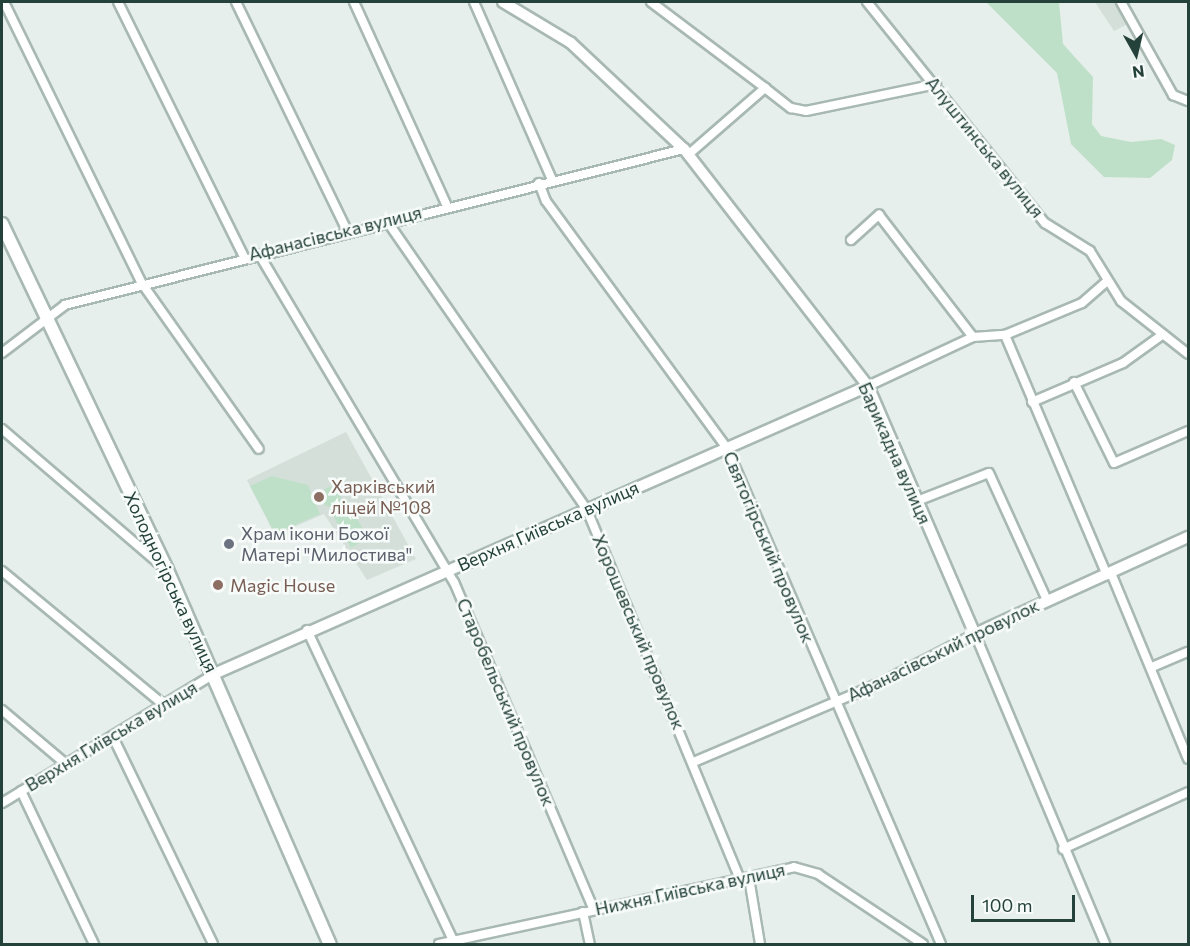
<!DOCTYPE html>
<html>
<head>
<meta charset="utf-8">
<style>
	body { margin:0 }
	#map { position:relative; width:1190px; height:946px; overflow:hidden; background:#e6efeb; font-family:Commissioner,sans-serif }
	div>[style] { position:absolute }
	.built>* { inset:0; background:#d4dfda }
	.green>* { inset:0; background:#bfe0c8 }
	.round { border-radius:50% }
	.roads { filter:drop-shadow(2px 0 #a8b8b2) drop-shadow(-2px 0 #a8b8b2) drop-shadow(0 2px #a8b8b2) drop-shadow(0 -2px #a8b8b2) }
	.minor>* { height:8px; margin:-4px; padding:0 4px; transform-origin:4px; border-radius:4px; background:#fff }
	.tertiary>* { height:10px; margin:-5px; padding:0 5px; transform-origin:5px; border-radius:5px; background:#fff }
	.secondary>* { height:12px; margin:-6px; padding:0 6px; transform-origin:6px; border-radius:6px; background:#fff }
	.dots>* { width:16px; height:16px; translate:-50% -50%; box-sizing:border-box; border:3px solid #f7fbf9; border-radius:50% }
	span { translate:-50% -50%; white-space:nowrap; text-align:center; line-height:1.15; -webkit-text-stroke:5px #f7fbf9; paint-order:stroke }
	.street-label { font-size:18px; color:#24423a }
	.education-label { font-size:18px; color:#785e54 }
	.left { translate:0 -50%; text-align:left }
	.worship-label { font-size:18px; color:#5b616d }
	.frame { position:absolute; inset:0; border:3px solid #24423a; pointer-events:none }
	.north { position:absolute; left:1106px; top:24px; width:60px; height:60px; -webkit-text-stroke:4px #f7fbf9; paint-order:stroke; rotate:172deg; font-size:16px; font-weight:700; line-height:24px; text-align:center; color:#24423a }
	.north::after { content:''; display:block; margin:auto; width:21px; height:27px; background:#24423a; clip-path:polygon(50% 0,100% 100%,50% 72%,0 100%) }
	.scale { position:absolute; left:971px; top:895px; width:104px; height:27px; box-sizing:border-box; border:3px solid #24423a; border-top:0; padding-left:8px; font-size:18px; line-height:21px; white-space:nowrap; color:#24423a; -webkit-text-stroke:4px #f7fbf9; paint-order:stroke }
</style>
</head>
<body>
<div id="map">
	<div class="built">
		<div style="clip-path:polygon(1095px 2px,1115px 2px,1128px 24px,1114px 31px)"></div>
		<div style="clip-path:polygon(346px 432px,416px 559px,367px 580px,324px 514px,275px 535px,247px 480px)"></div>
	</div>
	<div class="green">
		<div style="clip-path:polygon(986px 2px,1059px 2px,1063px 44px,1093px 77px,1092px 124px,1101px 136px,1131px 142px,1161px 139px,1175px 145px,1172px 160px,1150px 178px,1104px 177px,1071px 144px,1057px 73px)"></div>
		<div style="clip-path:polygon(272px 476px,308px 485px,320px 514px,275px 534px,250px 486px)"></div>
		<div class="round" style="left:321px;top:487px;width:20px;height:20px"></div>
		<div style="clip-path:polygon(346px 499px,368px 538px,351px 548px,329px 508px)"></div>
	</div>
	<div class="roads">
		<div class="minor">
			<div style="left:4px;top:2px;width:312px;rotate:63.9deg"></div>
			<div style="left:141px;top:282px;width:204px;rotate:54.8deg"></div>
			<div style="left:118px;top:2px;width:284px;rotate:63.7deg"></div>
			<div style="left:236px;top:2px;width:254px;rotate:64.1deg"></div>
			<div style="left:354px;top:2px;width:222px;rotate:65.5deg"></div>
			<div style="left:474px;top:2px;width:194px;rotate:66.3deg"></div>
			<div style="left:651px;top:2px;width:143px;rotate:37deg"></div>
			<div style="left:867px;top:2px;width:284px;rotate:51.2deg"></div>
			<div style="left:1045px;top:223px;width:53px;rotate:31.9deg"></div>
			<div style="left:1090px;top:251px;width:59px;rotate:58.2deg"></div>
			<div style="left:1121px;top:301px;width:85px;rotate:38.3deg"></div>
			<div style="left:1121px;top:2px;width:107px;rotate:60.8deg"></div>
			<div style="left:1173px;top:95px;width:16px;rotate:22deg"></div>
			<div style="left:689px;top:154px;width:101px;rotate:-41deg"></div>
			<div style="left:765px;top:88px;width:33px;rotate:38deg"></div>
			<div style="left:791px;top:108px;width:15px;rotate:11deg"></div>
			<div style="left:806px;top:111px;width:133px;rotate:-11.7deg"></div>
			<div style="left:539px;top:183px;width:19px;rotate:69deg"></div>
			<div style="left:546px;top:201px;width:306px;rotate:53.8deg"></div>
			<div style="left:727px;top:448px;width:540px;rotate:66.66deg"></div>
			<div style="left:387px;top:221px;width:351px;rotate:55.3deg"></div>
			<div style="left:587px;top:510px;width:400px;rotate:67.5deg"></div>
			<div style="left:851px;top:240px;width:38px;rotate:-42deg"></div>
			<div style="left:879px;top:215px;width:154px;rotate:52.4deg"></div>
			<div style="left:259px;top:254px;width:382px;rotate:59.3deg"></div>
			<div style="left:454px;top:582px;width:357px;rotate:66.9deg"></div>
			<div style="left:1005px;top:335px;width:261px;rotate:67deg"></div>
			<div style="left:2px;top:353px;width:79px;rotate:-37.3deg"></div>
			<div style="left:65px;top:305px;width:638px;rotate:-14.15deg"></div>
			<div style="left:1074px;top:382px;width:90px;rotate:63.7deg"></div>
			<div style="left:1114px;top:463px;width:81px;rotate:-23.4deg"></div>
			<div style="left:868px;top:386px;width:116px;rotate:-25deg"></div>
			<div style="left:973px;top:337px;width:32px;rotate:-4deg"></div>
			<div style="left:1005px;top:335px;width:83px;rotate:-22.6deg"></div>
			<div style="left:1082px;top:303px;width:33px;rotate:-41deg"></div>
			<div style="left:1032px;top:402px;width:99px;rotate:-23.2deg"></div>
			<div style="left:1123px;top:363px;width:48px;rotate:-35.7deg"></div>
			<div style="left:2px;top:429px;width:212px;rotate:40.6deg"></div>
			<div style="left:917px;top:501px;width:77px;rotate:-21.3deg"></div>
			<div style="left:989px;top:473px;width:140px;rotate:65.5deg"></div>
			<div style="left:2px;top:571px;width:210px;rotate:39.6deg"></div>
			<div style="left:1111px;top:573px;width:201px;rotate:67.5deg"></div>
			<div style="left:307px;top:630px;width:347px;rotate:64.8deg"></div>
			<div style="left:1152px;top:667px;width:39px;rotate:-23deg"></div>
			<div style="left:2px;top:710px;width:85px;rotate:40.2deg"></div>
			<div style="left:113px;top:737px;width:230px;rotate:64.2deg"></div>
			<div style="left:696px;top:761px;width:202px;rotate:-23deg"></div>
			<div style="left:882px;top:682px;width:105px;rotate:-27.3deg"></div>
			<div style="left:975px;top:634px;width:336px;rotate:67.2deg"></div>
			<div style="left:21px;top:791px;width:170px;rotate:64.5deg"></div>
			<div style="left:2px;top:803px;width:248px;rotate:-31.3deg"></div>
			<div style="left:1063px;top:849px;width:137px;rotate:-24.5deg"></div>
			<div style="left:749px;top:878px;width:67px;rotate:80.5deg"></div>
			<div style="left:583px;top:912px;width:33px;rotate:78deg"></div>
			<div style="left:439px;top:944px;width:363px;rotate:-12.2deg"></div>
			<div style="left:794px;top:867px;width:25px;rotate:16deg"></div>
			<div style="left:818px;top:874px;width:126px;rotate:33.7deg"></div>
		</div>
		<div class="tertiary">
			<div style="left:503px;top:2px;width:79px;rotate:31.1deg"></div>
			<div style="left:571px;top:43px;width:155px;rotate:43.2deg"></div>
			<div style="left:684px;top:149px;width:300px;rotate:52.2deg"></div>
			<div style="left:868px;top:386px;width:270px;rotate:66.7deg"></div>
			<div style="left:975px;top:634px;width:234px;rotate:-24.5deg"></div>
			<div style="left:214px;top:674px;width:715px;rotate:-23.77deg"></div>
		</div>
		<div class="secondary">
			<div style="left:2px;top:224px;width:383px;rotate:64.5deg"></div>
			<div style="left:167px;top:570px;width:408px;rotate:66.5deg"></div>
		</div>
	</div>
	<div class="dots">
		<div style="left:319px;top:497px;background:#8d6e63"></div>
		<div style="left:229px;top:544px;background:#6b7280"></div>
		<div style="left:218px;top:585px;background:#8d6e63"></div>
	</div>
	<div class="street-label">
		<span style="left:985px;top:147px;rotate:51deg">Алуштинська вулиця</span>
		<span style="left:335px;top:233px;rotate:-14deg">Афанасівська вулиця</span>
		<span style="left:895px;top:453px;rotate:66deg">Барикадна вулиця</span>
		<span style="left:548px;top:526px;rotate:-24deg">Верхня Гиївська вулиця</span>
		<span style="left:769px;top:547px;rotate:67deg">Святогірський провулок</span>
		<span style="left:171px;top:582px;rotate:65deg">Холодногірська вулиця</span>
		<span style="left:639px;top:632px;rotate:67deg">Хорошевський провулок</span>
		<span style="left:943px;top:650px;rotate:-26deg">Афанасівський провулок</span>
		<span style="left:506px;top:702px;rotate:67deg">Старобельський провулок</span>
		<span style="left:111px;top:736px;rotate:-31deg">Верхня Гиївська вулиця</span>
		<span style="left:690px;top:889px;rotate:-12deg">Нижня Гиївська вулиця</span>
	</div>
	<div class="education-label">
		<span class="left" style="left:331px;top:497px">Харківський<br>ліцей №108</span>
		<span class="left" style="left:230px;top:585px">Magic House</span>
	</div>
	<div class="worship-label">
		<span class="left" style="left:241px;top:544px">Храм ікони Божої<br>Матері "Милостива"</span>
	</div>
	<div class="frame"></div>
	<div class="north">N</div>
	<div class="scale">100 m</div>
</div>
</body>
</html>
